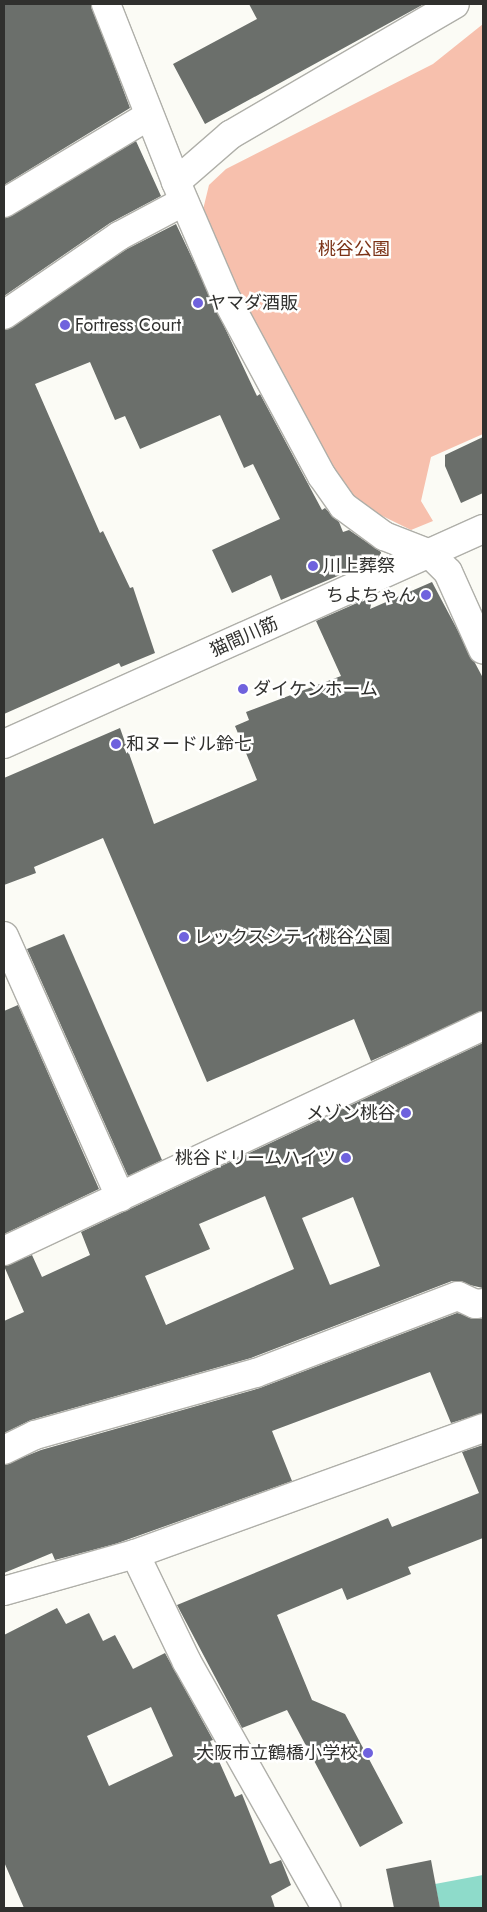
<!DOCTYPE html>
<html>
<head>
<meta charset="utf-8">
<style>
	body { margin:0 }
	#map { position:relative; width:487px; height:1912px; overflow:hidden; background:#fbfbf5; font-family:Jost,"Noto Sans JP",sans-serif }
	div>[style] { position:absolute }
	.green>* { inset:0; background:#f7c0ad }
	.water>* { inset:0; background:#8edbca }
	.building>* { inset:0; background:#6b6f6b }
	.roads { filter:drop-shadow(1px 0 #afafa9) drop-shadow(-1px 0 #afafa9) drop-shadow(0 1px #afafa9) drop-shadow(0 -1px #afafa9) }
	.minor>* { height:28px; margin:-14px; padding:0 14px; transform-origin:14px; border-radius:14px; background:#fff }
	.dots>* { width:14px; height:14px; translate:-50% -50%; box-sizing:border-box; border:2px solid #fffffe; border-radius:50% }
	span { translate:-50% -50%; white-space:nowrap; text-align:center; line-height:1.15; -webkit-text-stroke:5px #fffffe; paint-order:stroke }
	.park-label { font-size:18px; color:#7b3216 }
	.poi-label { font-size:18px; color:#30302e }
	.left { translate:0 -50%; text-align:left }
	.right { translate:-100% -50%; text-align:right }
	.street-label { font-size:18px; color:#30302e }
	.frame { position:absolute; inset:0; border:5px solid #30302e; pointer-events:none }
</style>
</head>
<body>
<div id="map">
	<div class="green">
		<div style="clip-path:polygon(483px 24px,483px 434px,431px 457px,421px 501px,433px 521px,411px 530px,354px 502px,335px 474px,200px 222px,209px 185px,226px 169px,433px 64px)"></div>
	</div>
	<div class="water">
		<div style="clip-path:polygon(483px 1875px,483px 1908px,440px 1908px,435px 1884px)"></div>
	</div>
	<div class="building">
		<div style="clip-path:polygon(4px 4px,91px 4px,130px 108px,4px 185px)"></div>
		<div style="clip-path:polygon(249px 4px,424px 4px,205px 124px,173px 64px,257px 19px)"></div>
		<div style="clip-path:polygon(136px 141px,161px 196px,110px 223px,4px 296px,4px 219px)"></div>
		<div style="clip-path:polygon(176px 224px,257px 396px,260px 394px,322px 510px,325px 508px,339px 522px,343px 532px,349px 530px,381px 552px,380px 558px,281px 600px,271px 575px,232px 593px,212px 550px,280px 519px,253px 464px,244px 468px,220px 415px,140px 449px,125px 416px,115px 420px,90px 362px,35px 384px,100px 533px,103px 531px,130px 588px,133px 587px,155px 653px,121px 667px,119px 663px,4px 714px,4px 330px,127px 249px)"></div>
		<div style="clip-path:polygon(483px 437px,483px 493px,461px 503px,445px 466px,445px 455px)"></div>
		<div style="clip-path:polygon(432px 582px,483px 678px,483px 1011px,371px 1061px,354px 1019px,207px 1082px,103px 838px,34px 867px,36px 873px,4px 885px,4px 778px,120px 728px,154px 824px,257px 780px,235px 726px,249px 720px,246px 712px,341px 676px,316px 621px,373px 596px,370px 609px)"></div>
		<div style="clip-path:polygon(64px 934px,162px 1160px,128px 1176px,27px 949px)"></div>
		<div style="clip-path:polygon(18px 1005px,99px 1189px,4px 1234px,4px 1011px)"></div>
		<div style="clip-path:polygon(evenodd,483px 1043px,483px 1288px,452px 1281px,251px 1358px,31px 1420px,4px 1433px,4px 1321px,24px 1312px,4px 1266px,32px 1255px,42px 1277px,90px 1255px,81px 1232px,483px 1043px,265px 1196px,294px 1269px,166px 1325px,145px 1276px,210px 1249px,199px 1224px,265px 1196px,483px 1043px,353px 1197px,380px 1266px,330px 1285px,302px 1218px,353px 1197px)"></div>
		<div style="clip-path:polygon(457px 1313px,483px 1319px,483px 1413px,451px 1423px,430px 1372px,272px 1431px,292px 1481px,115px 1544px,55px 1560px,52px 1553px,4px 1573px,4px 1465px,41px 1450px,260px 1388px)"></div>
		<div style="clip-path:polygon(483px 1445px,483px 1538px,408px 1567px,411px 1574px,347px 1600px,342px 1588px,277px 1615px,312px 1700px,345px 1714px,403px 1823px,360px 1847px,287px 1710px,242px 1728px,177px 1605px,388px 1518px,392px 1527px,479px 1493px,462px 1452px)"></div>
		<div style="clip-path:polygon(evenodd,57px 1608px,66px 1624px,89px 1613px,103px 1641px,115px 1635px,133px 1669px,165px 1653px,213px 1740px,210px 1741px,235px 1797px,242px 1794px,270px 1864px,281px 1860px,291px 1885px,271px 1896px,275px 1908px,24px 1908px,4px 1862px,4px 1635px,57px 1608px,151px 1707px,173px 1756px,109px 1786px,87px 1736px,151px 1707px)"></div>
		<div style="clip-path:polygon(431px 1860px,440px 1908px,394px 1908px,386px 1869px)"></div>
	</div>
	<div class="roads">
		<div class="minor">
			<div style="left:106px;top:4px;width:191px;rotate:68.5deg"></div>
			<div style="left:176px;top:182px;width:72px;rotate:-41deg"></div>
			<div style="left:230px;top:135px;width:260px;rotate:-30.2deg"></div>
			<div style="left:176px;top:182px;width:126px;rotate:66.7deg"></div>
			<div style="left:226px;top:298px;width:202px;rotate:61.7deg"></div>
			<div style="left:322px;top:476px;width:37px;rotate:55deg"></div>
			<div style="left:343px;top:506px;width:51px;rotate:36.2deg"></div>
			<div style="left:384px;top:536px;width:49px;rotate:21.4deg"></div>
			<div style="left:430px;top:554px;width:25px;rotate:45deg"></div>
			<div style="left:448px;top:572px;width:85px;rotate:65.8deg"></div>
			<div style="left:4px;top:203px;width:168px;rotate:-31.1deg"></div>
			<div style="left:4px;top:315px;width:140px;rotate:-34.5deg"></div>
			<div style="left:119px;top:236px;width:72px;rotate:-28deg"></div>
			<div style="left:4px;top:744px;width:525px;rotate:-24.17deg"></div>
			<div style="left:4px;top:936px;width:286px;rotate:66deg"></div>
			<div style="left:4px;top:1251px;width:529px;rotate:-25.16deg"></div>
			<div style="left:4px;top:1450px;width:34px;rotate:-26deg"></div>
			<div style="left:35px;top:1435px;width:230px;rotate:-15.7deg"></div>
			<div style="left:256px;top:1373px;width:216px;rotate:-20.9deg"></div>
			<div style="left:458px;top:1296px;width:19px;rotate:25deg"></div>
			<div style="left:475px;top:1304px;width:8px;rotate:-7deg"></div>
			<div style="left:135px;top:1554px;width:120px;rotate:64.3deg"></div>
			<div style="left:187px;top:1662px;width:283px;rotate:60.5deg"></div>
			<div style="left:4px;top:1591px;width:136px;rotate:-15.8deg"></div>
			<div style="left:135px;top:1554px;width:370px;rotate:-19.9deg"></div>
		</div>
	</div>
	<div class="dots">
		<div style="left:198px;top:303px;background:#6f62dd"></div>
		<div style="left:65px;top:325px;background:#6f62dd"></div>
		<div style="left:313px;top:566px;background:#6f62dd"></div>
		<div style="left:426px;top:595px;background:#6f62dd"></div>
		<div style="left:243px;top:689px;background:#6f62dd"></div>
		<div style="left:116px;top:744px;background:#6f62dd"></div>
		<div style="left:184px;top:937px;background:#6f62dd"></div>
		<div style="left:406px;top:1113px;background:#6f62dd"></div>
		<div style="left:346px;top:1158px;background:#6f62dd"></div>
		<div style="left:368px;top:1753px;background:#6f62dd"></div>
	</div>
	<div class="park-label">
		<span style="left:354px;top:249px">桃谷公園</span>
	</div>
	<div class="poi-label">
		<span class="left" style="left:208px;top:303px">ヤマダ酒販</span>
		<span class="left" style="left:75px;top:325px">Fortress Court</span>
		<span class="left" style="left:323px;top:566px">川上葬祭</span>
		<span class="right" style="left:416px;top:595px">ちよちゃん</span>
		<span class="left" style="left:253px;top:689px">ダイケンホーム</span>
		<span class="left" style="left:126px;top:744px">和ヌードル鈴七</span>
		<span class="left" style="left:194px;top:937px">レックスシティ桃谷公園</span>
		<span class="right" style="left:396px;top:1113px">メゾン桃谷</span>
		<span class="right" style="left:336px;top:1158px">桃谷ドリームハイツ</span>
		<span class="right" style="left:358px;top:1753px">大阪市立鶴橋小学校</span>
	</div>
	<div class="street-label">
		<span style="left:244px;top:637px;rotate:-24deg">猫間川筋</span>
	</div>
	<div class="frame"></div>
</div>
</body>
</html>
